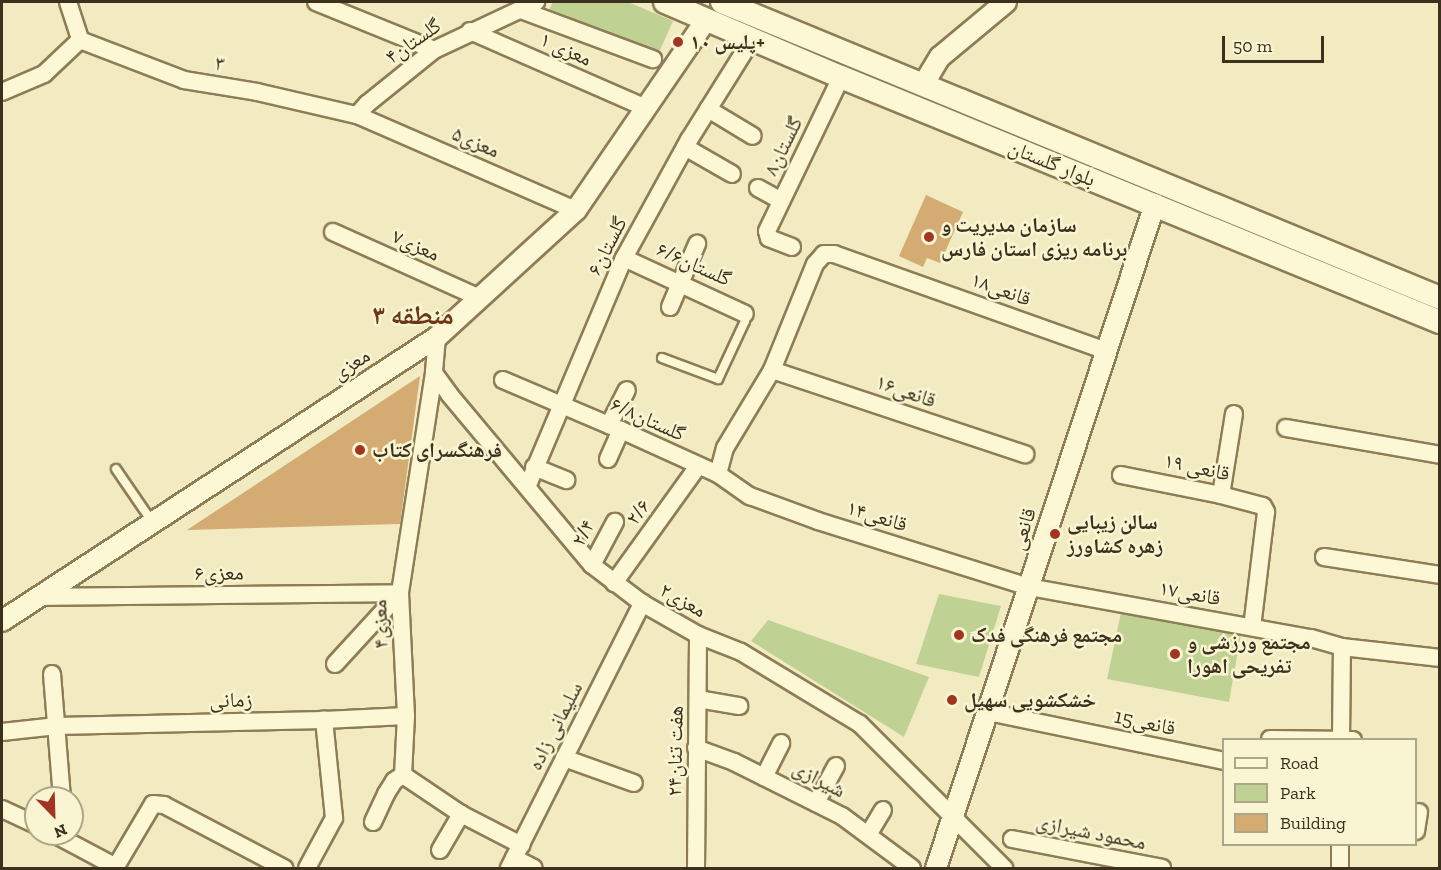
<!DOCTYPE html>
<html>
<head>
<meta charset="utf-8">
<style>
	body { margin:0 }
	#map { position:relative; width:1441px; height:870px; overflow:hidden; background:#f2ebc1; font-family:"Zilla Slab","Noto Naskh Arabic",serif }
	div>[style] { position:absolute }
	.green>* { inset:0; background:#c0d194 }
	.building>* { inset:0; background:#d3ab73 }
	.roads { filter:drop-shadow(2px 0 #8d7d57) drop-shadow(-2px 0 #8d7d57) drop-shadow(0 2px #8d7d57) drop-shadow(0 -2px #8d7d57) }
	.service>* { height:8px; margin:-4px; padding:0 4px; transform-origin:4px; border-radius:4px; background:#fcf7d5 }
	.minor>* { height:16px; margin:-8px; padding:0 8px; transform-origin:8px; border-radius:8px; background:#fcf7d5 }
	.tertiary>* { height:20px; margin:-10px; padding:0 10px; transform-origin:10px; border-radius:10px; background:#fcf7d5 }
	.secondary>* { height:22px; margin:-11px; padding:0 11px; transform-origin:11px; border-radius:11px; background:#fcf7d5 }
	.dots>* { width:16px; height:16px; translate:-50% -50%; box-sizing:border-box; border:3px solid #f9f4d1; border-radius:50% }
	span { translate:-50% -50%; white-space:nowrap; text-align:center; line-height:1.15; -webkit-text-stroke:5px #f9f4d1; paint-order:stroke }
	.street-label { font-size:21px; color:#3c311c }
	.poi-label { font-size:21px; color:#3c311c; font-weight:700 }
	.left { translate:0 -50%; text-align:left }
	.district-label { font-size:27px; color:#6c3718; font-weight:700 }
	.frame { position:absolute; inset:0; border:3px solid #3c311c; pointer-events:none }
	.legend { position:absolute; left:1222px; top:738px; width:195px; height:108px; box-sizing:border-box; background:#f9f4d1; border:2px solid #ada689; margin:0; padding:8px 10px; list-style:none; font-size:18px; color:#3c311c }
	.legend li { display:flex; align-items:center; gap:12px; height:30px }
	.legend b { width:30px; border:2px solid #ada689 }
	.north { position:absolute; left:24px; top:786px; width:60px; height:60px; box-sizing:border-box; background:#f9f4d1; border:2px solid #ada689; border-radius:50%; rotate:157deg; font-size:16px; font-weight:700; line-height:24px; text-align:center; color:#3c311c }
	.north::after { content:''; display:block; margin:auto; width:21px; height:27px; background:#a23521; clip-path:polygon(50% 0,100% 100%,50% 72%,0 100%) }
	.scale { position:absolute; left:1222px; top:36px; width:102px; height:27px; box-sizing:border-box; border:3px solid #3c311c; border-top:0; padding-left:8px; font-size:18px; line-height:21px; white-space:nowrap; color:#3c311c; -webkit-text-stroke:4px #f9f4d1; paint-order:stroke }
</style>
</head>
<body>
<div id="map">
	<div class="green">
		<div style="clip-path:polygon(553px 2px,628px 2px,673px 21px,657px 57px,549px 10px)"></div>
		<div style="clip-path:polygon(939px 594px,1001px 606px,979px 677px,916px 664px)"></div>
		<div style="clip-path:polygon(1122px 608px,1242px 628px,1229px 702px,1107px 679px)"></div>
		<div style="clip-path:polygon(768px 620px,929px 677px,904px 737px,751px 641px)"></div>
	</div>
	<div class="building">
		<div style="clip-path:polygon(926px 195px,963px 212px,940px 263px,927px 258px,923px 267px,899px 256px)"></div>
		<div style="clip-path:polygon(420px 376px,400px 524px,187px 530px)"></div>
	</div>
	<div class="roads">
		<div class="service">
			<div style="left:662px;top:358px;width:60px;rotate:20.6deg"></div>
			<div style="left:718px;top:379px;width:64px;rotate:-65deg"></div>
			<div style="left:745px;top:321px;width:7px;rotate:-90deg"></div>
			<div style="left:116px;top:469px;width:65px;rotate:55.6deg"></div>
		</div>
		<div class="minor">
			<div style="left:68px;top:2px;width:40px;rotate:72deg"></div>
			<div style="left:316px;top:2px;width:127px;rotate:22.1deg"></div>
			<div style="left:521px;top:10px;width:141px;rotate:20.4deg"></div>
			<div style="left:470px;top:31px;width:190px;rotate:23.6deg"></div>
			<div style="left:80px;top:40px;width:111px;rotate:21deg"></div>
			<div style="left:184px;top:80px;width:74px;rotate:9.3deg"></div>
			<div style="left:257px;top:92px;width:103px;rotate:13deg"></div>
			<div style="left:357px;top:115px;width:239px;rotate:23.5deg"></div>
			<div style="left:2px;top:92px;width:46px;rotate:-23.2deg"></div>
			<div style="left:44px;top:74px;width:50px;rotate:-43.4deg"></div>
			<div style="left:708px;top:109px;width:52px;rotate:31deg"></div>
			<div style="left:357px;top:115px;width:15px;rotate:-48deg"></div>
			<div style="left:367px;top:104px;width:86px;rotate:-38.9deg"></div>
			<div style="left:434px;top:50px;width:113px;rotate:-25.2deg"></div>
			<div style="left:685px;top:147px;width:54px;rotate:29.9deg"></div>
			<div style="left:758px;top:188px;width:26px;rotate:29deg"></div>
			<div style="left:333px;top:232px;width:161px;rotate:24.2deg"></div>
			<div style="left:792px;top:247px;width:25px;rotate:-159deg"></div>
			<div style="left:769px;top:238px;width:7px;rotate:-106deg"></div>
			<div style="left:767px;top:231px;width:171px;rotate:-64.3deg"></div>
			<div style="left:624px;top:258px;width:133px;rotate:24.8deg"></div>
			<div style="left:670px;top:307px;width:69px;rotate:-66.8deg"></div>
			<div style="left:437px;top:337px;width:36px;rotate:95deg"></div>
			<div style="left:434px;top:373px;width:223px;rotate:98.8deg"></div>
			<div style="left:400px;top:593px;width:123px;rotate:87.2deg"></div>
			<div style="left:406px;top:716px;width:59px;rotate:92.9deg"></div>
			<div style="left:403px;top:775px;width:70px;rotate:33.9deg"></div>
			<div style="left:461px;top:814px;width:68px;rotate:27.3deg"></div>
			<div style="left:772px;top:370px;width:267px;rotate:18.4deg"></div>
			<div style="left:434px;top:373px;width:26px;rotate:54deg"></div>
			<div style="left:449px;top:394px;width:223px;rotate:50.1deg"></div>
			<div style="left:592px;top:565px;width:63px;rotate:37.2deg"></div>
			<div style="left:642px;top:603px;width:64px;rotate:29.7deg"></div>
			<div style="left:698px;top:635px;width:46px;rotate:21.6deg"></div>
			<div style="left:741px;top:652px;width:139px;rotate:31.2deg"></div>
			<div style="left:860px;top:724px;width:204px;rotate:45deg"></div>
			<div style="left:503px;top:380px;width:128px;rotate:23deg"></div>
			<div style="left:621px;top:430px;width:107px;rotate:24.4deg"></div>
			<div style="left:718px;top:474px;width:39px;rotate:35deg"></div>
			<div style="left:750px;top:496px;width:72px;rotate:20.2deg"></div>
			<div style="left:818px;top:521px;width:221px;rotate:17.4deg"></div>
			<div style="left:1029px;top:587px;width:287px;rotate:10.3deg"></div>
			<div style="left:1311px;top:638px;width:32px;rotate:16deg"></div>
			<div style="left:1342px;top:647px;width:99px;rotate:6.4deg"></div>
			<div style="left:609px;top:425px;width:39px;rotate:-63deg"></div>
			<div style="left:1286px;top:428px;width:156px;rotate:9.9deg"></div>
			<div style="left:608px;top:459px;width:32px;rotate:-66deg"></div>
			<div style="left:534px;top:467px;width:35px;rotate:22deg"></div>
			<div style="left:718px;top:474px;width:27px;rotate:-75deg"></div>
			<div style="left:725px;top:448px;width:91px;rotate:-58.9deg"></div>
			<div style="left:772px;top:370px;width:114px;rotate:-67.9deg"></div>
			<div style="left:815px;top:264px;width:13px;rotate:-48deg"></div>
			<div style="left:824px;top:254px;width:10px"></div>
			<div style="left:834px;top:254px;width:290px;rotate:19.6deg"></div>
			<div style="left:1121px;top:475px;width:102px;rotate:11.3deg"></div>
			<div style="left:1221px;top:495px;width:43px;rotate:14.7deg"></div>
			<div style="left:1263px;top:506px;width:7px;rotate:63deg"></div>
			<div style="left:1266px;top:512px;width:116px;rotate:96.9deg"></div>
			<div style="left:528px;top:485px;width:246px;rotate:-67.1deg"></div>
			<div style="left:624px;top:258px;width:135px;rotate:-61.2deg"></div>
			<div style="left:689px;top:140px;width:119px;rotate:-58deg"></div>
			<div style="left:1221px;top:495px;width:82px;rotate:-80.9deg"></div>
			<div style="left:1324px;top:557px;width:117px;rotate:8.8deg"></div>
			<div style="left:592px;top:565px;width:49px;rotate:-61.9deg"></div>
			<div style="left:614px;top:583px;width:144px;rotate:-54.3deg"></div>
			<div style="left:38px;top:597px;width:362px;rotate:-0.6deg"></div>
			<div style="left:335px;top:664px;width:96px;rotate:-47.5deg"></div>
			<div style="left:52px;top:674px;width:124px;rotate:85.4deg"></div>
			<div style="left:698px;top:699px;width:42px;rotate:9.7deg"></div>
			<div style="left:988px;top:712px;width:241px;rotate:11.7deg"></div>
			<div style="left:2px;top:732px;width:55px;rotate:-6.2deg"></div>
			<div style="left:57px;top:726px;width:267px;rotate:-1.3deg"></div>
			<div style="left:324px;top:720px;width:82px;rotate:-2.8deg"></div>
			<div style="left:1270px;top:739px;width:83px;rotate:0.7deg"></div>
			<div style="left:1341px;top:740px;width:93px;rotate:-89.4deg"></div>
			<div style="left:696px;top:748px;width:40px;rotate:20.2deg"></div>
			<div style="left:734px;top:762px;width:121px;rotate:26.6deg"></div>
			<div style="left:842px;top:816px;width:87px;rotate:36.6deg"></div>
			<div style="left:564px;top:758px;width:74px;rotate:19.7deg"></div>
			<div style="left:764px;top:777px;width:38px;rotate:-63deg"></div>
			<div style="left:816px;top:803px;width:42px;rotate:-61.6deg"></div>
			<div style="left:2px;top:809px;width:38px;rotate:25deg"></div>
			<div style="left:373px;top:822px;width:31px;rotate:-65deg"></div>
			<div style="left:386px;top:794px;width:15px;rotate:-58deg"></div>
			<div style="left:394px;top:781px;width:11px;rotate:-34deg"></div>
			<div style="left:1416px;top:831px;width:19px;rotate:-81deg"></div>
			<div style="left:54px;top:834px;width:70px;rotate:28deg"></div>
			<div style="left:868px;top:835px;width:29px;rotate:-59deg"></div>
			<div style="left:1012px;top:839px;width:153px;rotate:10.9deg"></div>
			<div style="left:440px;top:850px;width:42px;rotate:-59.7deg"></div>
			<div style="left:514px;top:858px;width:22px;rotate:27deg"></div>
			<div style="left:115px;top:868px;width:74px;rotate:-59.3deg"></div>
			<div style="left:153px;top:804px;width:11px;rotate:5deg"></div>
			<div style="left:164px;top:805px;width:136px;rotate:27.7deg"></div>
			<div style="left:307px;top:868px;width:57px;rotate:-61.6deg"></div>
			<div style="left:334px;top:818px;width:99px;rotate:-95.8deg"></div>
			<div style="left:509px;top:868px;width:297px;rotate:-63.3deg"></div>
			<div style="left:696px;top:868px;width:233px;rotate:-89.5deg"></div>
			<div style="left:1340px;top:868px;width:24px;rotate:-90deg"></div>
		</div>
		<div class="tertiary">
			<div style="left:923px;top:85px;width:33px;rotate:-59deg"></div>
			<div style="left:940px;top:57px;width:86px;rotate:-39.8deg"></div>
			<div style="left:2px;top:621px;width:520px;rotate:-33.14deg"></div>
			<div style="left:437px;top:337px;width:188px;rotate:-42.4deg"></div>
			<div style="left:576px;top:210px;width:230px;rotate:-55.6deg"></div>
			<div style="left:936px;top:868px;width:699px;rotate:-71.75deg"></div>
		</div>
		<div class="secondary">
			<div style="left:665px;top:2px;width:191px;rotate:23.1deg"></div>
			<div style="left:841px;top:77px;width:647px;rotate:22.25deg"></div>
			<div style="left:722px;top:2px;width:777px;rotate:22.4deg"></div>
		</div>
	</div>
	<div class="dots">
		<div style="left:678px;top:42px;background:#a23521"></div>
		<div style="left:929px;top:237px;background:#a23521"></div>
		<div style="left:360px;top:450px;background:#a23521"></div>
		<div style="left:1055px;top:534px;background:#a23521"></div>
		<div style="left:959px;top:635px;background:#a23521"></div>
		<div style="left:1175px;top:654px;background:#a23521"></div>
		<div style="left:952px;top:700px;background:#a23521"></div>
	</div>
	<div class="street-label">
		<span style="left:413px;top:41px;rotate:-35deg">گلستان۴</span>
		<span style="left:566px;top:49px;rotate:24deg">معزی ۱</span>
		<span style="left:220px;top:63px;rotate:9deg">۳</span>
		<span style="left:476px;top:142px;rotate:23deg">۵معزی</span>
		<span style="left:783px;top:146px;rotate:-64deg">گلستان۸</span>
		<span style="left:1052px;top:163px;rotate:22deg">بلوار گلستان</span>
		<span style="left:416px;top:245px;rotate:24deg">۷معزی</span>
		<span style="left:607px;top:246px;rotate:-63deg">گلستان۶</span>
		<span style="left:694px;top:264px;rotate:24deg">۶/۶گلستان</span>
		<span style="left:1001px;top:289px;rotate:20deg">۱۸قانعی</span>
		<span style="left:351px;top:364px;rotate:-33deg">معزی</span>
		<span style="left:906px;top:391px;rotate:19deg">۱۶قانعی</span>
		<span style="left:648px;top:419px;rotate:24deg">۶/۸گلستان</span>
		<span style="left:1197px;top:467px;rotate:12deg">قانعی ۱۹</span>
		<span style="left:638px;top:512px;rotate:-54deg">۲/۶</span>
		<span style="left:877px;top:516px;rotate:17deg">۱۴قانعی</span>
		<span style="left:1023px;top:529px;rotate:-72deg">قانعی</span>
		<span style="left:583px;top:533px;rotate:-62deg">۲/۴</span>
		<span style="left:219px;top:573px;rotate:-1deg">۶معزی</span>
		<span style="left:1190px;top:593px;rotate:10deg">۱۷قانعی</span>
		<span style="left:683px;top:600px;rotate:29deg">۲معزی</span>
		<span style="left:380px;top:624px;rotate:-92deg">۴معزی</span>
		<span style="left:231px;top:700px;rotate:-1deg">زمانی</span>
		<span style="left:1145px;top:722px;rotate:12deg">15قانعی</span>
		<span style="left:555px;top:726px;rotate:-63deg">سلیمانی زاده</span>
		<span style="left:675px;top:751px;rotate:-89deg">هفت تنان۲۴</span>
		<span style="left:819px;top:779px;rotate:27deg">شیرازی</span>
		<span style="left:1091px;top:832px;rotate:11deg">محمود شیرازی</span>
	</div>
	<div class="poi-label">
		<span class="left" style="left:690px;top:42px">پلیس ۱۰+</span>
		<span class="left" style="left:941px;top:237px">سازمان مدیریت و<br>برنامه ریزی استان فارس</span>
		<span class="left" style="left:372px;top:450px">فرهنگسرای کتاب</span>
		<span class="left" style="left:1067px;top:534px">سالن زیبایی<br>زهره کشاورز</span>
		<span class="left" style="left:971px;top:635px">مجتمع فرهنگی فدک</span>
		<span class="left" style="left:1187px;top:654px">مجتمع ورزشی و<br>تفریحی اهورا</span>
		<span class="left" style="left:964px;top:700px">خشکشویی سهیل</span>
	</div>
	<div class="district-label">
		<span style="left:413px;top:316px">منطقه ۳</span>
	</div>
	<div class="frame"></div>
	<ul class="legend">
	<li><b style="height:8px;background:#fcf7d5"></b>Road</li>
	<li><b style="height:16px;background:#c0d194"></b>Park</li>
	<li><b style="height:16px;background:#d3ab73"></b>Building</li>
	</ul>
	<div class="north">N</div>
	<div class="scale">50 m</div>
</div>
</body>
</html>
